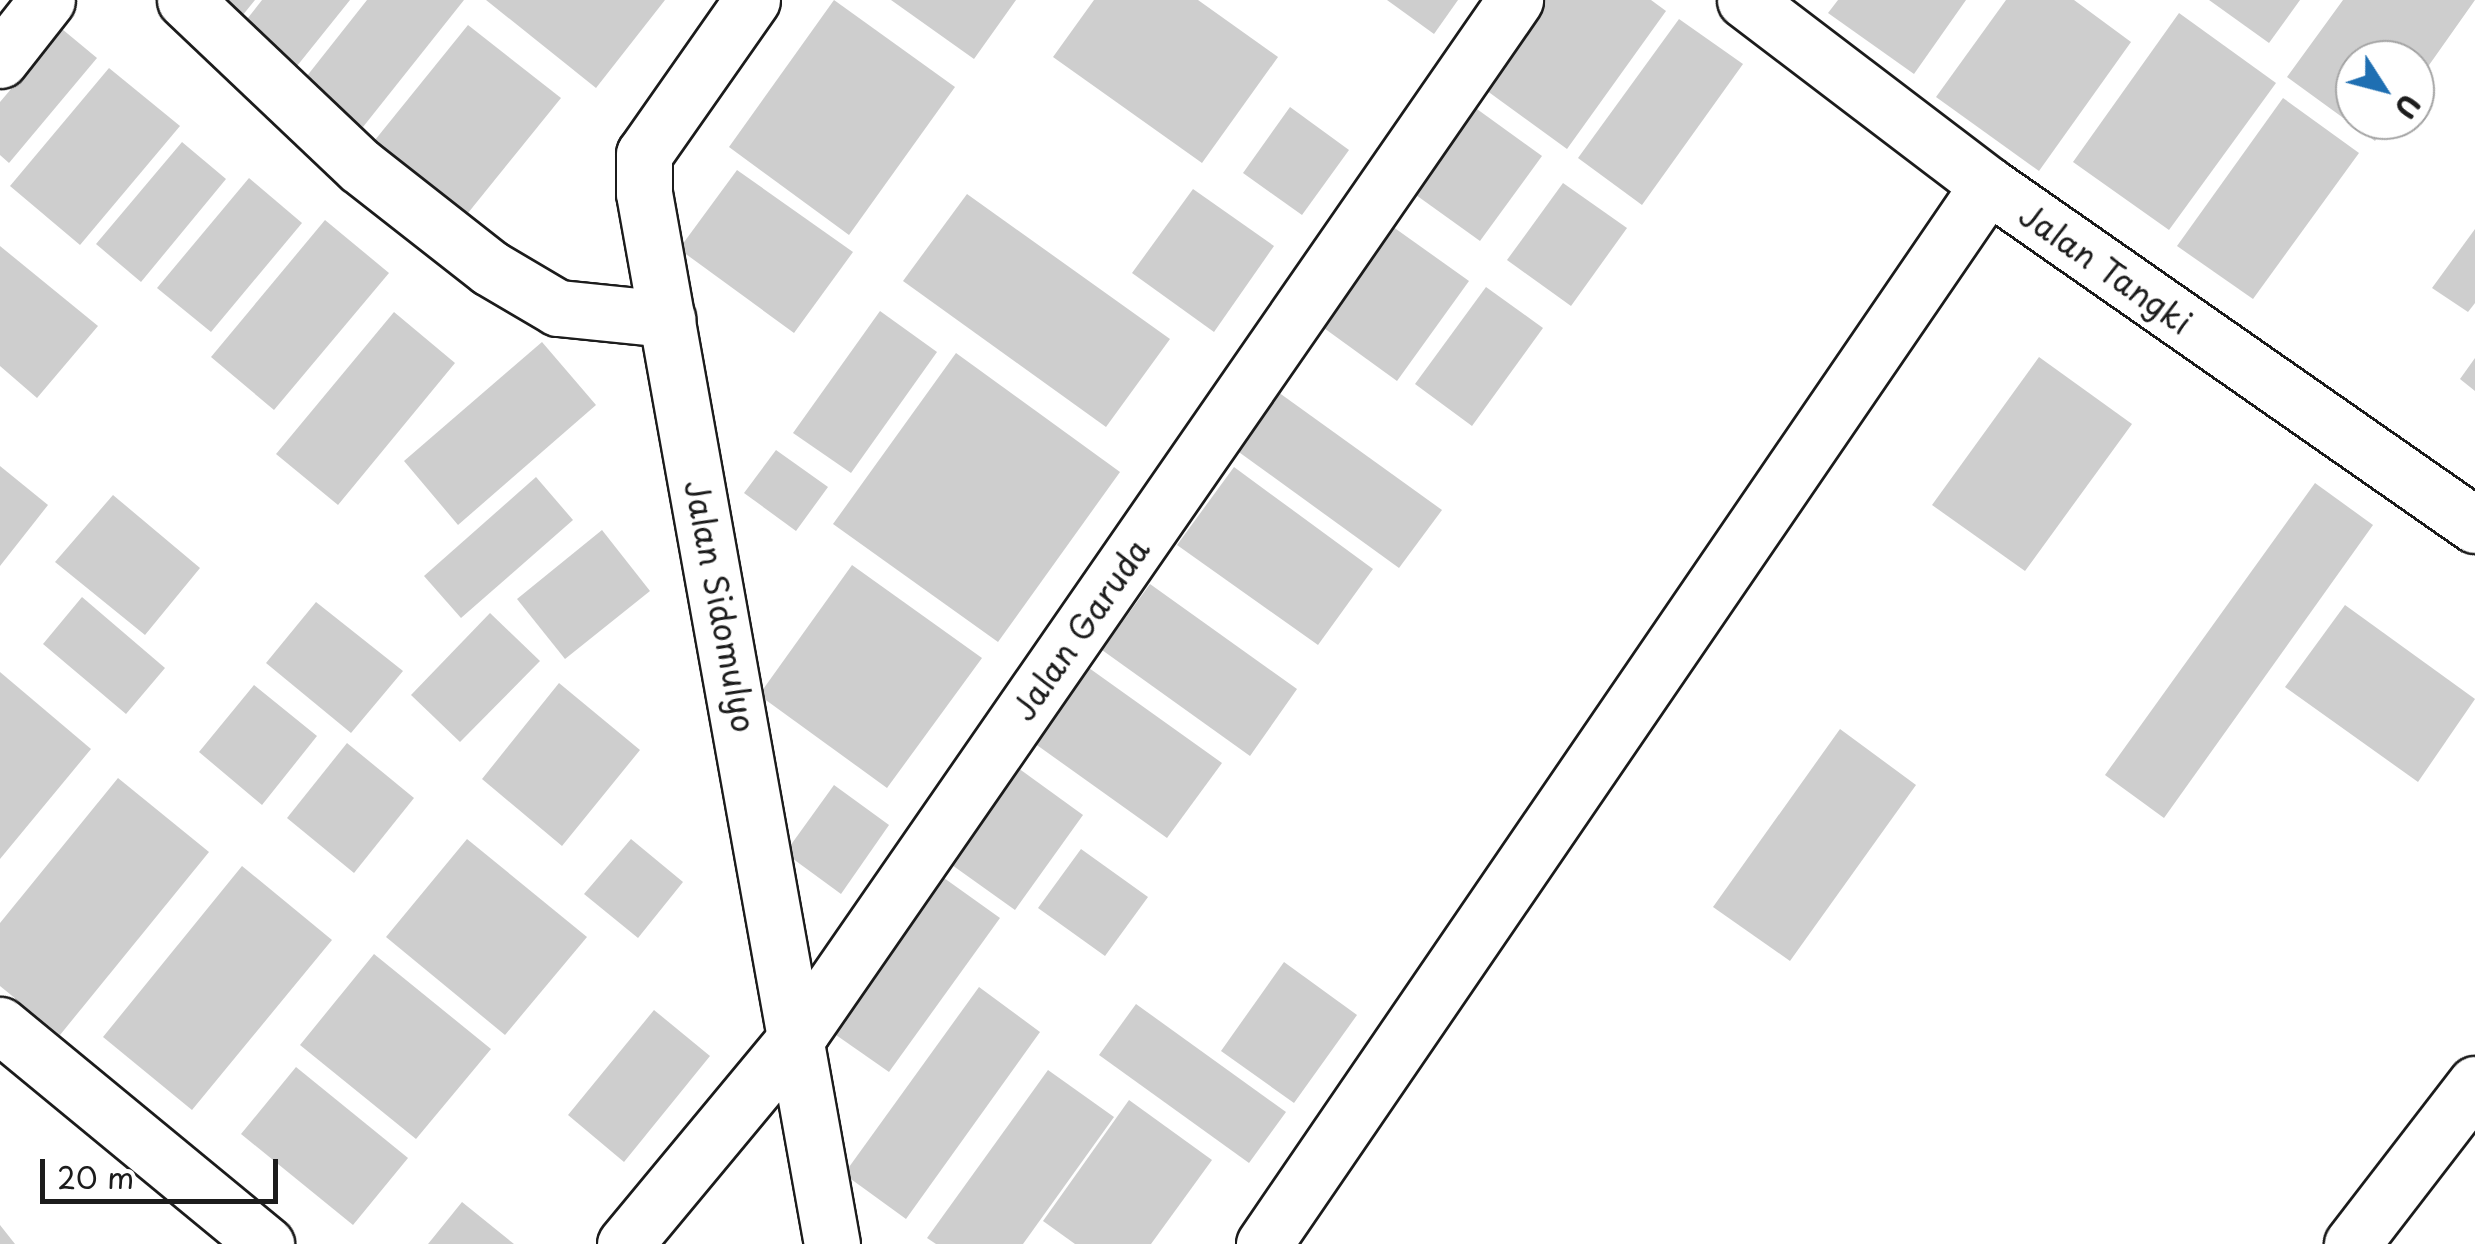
<!DOCTYPE html>
<html>
<head>
<meta charset="utf-8">
<style>
	body { margin:0 }
	#map { position:relative; width:2475px; height:1244px; overflow:hidden; background:#fff; font-family:"Playpen Sans",sans-serif }
	div>[style] { position:absolute }
	.building>* { inset:0; background:#cecece }
	.roads { filter:drop-shadow(2px 0 #1c1c1c) drop-shadow(-2px 0 #1c1c1c) drop-shadow(0 2px #1c1c1c) drop-shadow(0 -2px #1c1c1c) }
	.minor>* { height:55px; margin:-27.5px; padding:0 27.5px; transform-origin:27.5px; border-radius:27.5px; background:#fff }
	span { translate:-50% -50%; white-space:nowrap; text-align:center; line-height:1.15; -webkit-text-stroke:8px #fff; paint-order:stroke }
	.street-label { font-size:32px; color:#1c1c1c }
	.north { position:absolute; left:2335px; top:40px; width:100px; height:100px; box-sizing:border-box; background:#fff; border:2px solid #a4a4a4; border-radius:50%; rotate:126deg; font-size:28px; font-weight:700; line-height:40px; text-align:center; color:#1c1c1c }
	.north::after { content:''; display:block; margin:auto; width:35px; height:45px; background:#1f6fb2; clip-path:polygon(50% 0,100% 100%,50% 72%,0 100%) }
	.scale { position:absolute; left:40px; top:1159px; width:238px; height:45px; box-sizing:border-box; border:5px solid #1c1c1c; border-top:0; padding-left:12px; font-size:30px; line-height:35px; white-space:nowrap; color:#1c1c1c; -webkit-text-stroke:8px #fff; paint-order:stroke }
</style>
</head>
<body>
<div id="map">
	<div class="building">
		<div style="clip-path:polygon(221px 0,255px 0,242px 16px)"></div>
		<div style="clip-path:polygon(262px 0,350px 0,293px 71px,240px 28px)"></div>
		<div style="clip-path:polygon(367px 0,464px 0,363px 127px,303px 81px)"></div>
		<div style="clip-path:polygon(486px 0,665px 0,596px 88px)"></div>
		<div style="clip-path:polygon(834px 0,955px 87px,849px 235px,729px 147px)"></div>
		<div style="clip-path:polygon(891px 0,1016px 0,974px 59px)"></div>
		<div style="clip-path:polygon(1094px 0,1198px 0,1278px 57px,1202px 163px,1053px 57px)"></div>
		<div style="clip-path:polygon(1387px 0,1458px 0,1434px 34px)"></div>
		<div style="clip-path:polygon(1540px 0,1651px 0,1666px 11px,1567px 149px,1479px 85px)"></div>
		<div style="clip-path:polygon(1838px 0,1966px 0,1914px 74px,1828px 13px)"></div>
		<div style="clip-path:polygon(2006px 0,2074px 0,2131px 42px,2039px 171px,1936px 97px)"></div>
		<div style="clip-path:polygon(2209px 0,2300px 0,2269px 43px)"></div>
		<div style="clip-path:polygon(2343px 0,2475px 0,2415px 85px,2415px 60px,2355px 60px,2355px 120px,2390px 120px,2375px 141px,2287px 77px)"></div>
		<div style="clip-path:polygon(2179px 13px,2276px 83px,2169px 230px,2073px 162px)"></div>
		<div style="clip-path:polygon(1679px 19px,1743px 64px,1642px 205px,1578px 158px)"></div>
		<div style="clip-path:polygon(468px 25px,561px 98px,468px 213px,375px 140px)"></div>
		<div style="clip-path:polygon(62px 29px,97px 58px,9px 163px,0 155px,0 102px)"></div>
		<div style="clip-path:polygon(109px 68px,180px 126px,80px 245px,10px 186px)"></div>
		<div style="clip-path:polygon(2283px 98px,2359px 153px,2253px 299px,2177px 246px)"></div>
		<div style="clip-path:polygon(1470px 104px,1542px 156px,1480px 241px,1409px 190px)"></div>
		<div style="clip-path:polygon(1290px 107px,1349px 150px,1302px 215px,1243px 173px)"></div>
		<div style="clip-path:polygon(182px 142px,226px 179px,141px 282px,96px 244px)"></div>
		<div style="clip-path:polygon(737px 170px,853px 252px,794px 333px,679px 249px)"></div>
		<div style="clip-path:polygon(249px 178px,302px 223px,211px 332px,157px 288px)"></div>
		<div style="clip-path:polygon(1563px 183px,1627px 228px,1571px 306px,1507px 260px)"></div>
		<div style="clip-path:polygon(1193px 189px,1274px 246px,1214px 332px,1132px 273px)"></div>
		<div style="clip-path:polygon(967px 194px,1170px 339px,1106px 427px,903px 281px)"></div>
		<div style="clip-path:polygon(325px 220px,389px 273px,274px 410px,211px 357px)"></div>
		<div style="clip-path:polygon(1389px 224px,1469px 281px,1397px 381px,1317px 323px)"></div>
		<div style="clip-path:polygon(2475px 229px,2475px 303px,2468px 312px,2432px 288px)"></div>
		<div style="clip-path:polygon(0 246px,98px 326px,37px 398px,0 366px)"></div>
		<div style="clip-path:polygon(1486px 287px,1543px 328px,1472px 426px,1415px 384px)"></div>
		<div style="clip-path:polygon(880px 311px,937px 352px,851px 473px,793px 433px)"></div>
		<div style="clip-path:polygon(394px 312px,455px 363px,338px 505px,276px 454px)"></div>
		<div style="clip-path:polygon(542px 342px,596px 405px,458px 525px,404px 461px)"></div>
		<div style="clip-path:polygon(956px 353px,1120px 472px,998px 642px,833px 524px)"></div>
		<div style="clip-path:polygon(2039px 357px,2132px 424px,2025px 571px,1932px 505px)"></div>
		<div style="clip-path:polygon(2475px 358px,2475px 391px,2460px 379px)"></div>
		<div style="clip-path:polygon(1278px 392px,1442px 510px,1399px 568px,1236px 450px)"></div>
		<div style="clip-path:polygon(776px 450px,828px 487px,796px 531px,744px 493px)"></div>
		<div style="clip-path:polygon(0 466px,48px 505px,0 566px)"></div>
		<div style="clip-path:polygon(1234px 467px,1373px 569px,1318px 645px,1177px 545px)"></div>
		<div style="clip-path:polygon(536px 477px,573px 520px,461px 618px,424px 576px)"></div>
		<div style="clip-path:polygon(2315px 483px,2373px 525px,2164px 818px,2105px 775px)"></div>
		<div style="clip-path:polygon(113px 495px,200px 568px,145px 635px,55px 562px)"></div>
		<div style="clip-path:polygon(602px 530px,650px 591px,565px 659px,517px 599px)"></div>
		<div style="clip-path:polygon(852px 565px,982px 658px,887px 788px,759px 695px)"></div>
		<div style="clip-path:polygon(1150px 584px,1297px 689px,1250px 756px,1102px 650px)"></div>
		<div style="clip-path:polygon(82px 597px,165px 668px,126px 714px,43px 644px)"></div>
		<div style="clip-path:polygon(316px 602px,403px 671px,351px 733px,266px 663px)"></div>
		<div style="clip-path:polygon(2345px 605px,2475px 699px,2418px 782px,2285px 687px)"></div>
		<div style="clip-path:polygon(490px 613px,540px 661px,460px 742px,411px 695px)"></div>
		<div style="clip-path:polygon(1089px 668px,1222px 763px,1167px 838px,1034px 743px)"></div>
		<div style="clip-path:polygon(0 672px,91px 749px,0 859px)"></div>
		<div style="clip-path:polygon(559px 683px,640px 750px,562px 846px,482px 779px)"></div>
		<div style="clip-path:polygon(254px 685px,317px 736px,262px 805px,199px 752px)"></div>
		<div style="clip-path:polygon(1840px 729px,1916px 785px,1790px 961px,1713px 907px)"></div>
		<div style="clip-path:polygon(347px 743px,414px 798px,354px 873px,287px 818px)"></div>
		<div style="clip-path:polygon(1014px 765px,1083px 815px,1015px 910px,945px 860px)"></div>
		<div style="clip-path:polygon(118px 778px,209px 852px,60px 1035px,0 986px,0 923px)"></div>
		<div style="clip-path:polygon(834px 785px,889px 825px,841px 894px,785px 853px)"></div>
		<div style="clip-path:polygon(467px 839px,587px 937px,505px 1035px,386px 937px)"></div>
		<div style="clip-path:polygon(631px 839px,683px 882px,638px 938px,584px 894px)"></div>
		<div style="clip-path:polygon(1081px 849px,1148px 897px,1105px 956px,1038px 908px)"></div>
		<div style="clip-path:polygon(242px 866px,332px 940px,192px 1110px,103px 1037px)"></div>
		<div style="clip-path:polygon(937px 873px,1000px 918px,889px 1072px,826px 1028px)"></div>
		<div style="clip-path:polygon(374px 954px,491px 1049px,416px 1139px,300px 1045px)"></div>
		<div style="clip-path:polygon(1284px 962px,1357px 1015px,1294px 1103px,1221px 1051px)"></div>
		<div style="clip-path:polygon(979px 987px,1040px 1032px,906px 1219px,844px 1174px)"></div>
		<div style="clip-path:polygon(1136px 1004px,1286px 1112px,1249px 1163px,1099px 1055px)"></div>
		<div style="clip-path:polygon(654px 1010px,710px 1056px,624px 1162px,568px 1115px)"></div>
		<div style="clip-path:polygon(296px 1067px,408px 1158px,353px 1225px,241px 1134px)"></div>
		<div style="clip-path:polygon(1048px 1070px,1114px 1117px,1023px 1244px,936px 1244px,927px 1238px)"></div>
		<div style="clip-path:polygon(1129px 1100px,1212px 1160px,1151px 1244px,1075px 1244px,1043px 1221px)"></div>
		<div style="clip-path:polygon(462px 1202px,514px 1244px,428px 1244px)"></div>
		<div style="clip-path:polygon(0 1225px,15px 1244px,0 1244px)"></div>
	</div>
	<div class="roads">
		<div class="minor">
			<div style="left:185px;top:0;width:241px;rotate:43.5deg"></div>
			<div style="left:360px;top:166px;width:165px;rotate:38.1deg"></div>
			<div style="left:490px;top:268px;width:79px;rotate:30.5deg"></div>
			<div style="left:558px;top:308px;width:110px;rotate:5.8deg"></div>
			<div style="left:752px;top:0;width:188px;rotate:125deg"></div>
			<div style="left:644px;top:154px;width:39px;rotate:90deg"></div>
			<div style="left:644px;top:193px;width:1068px;rotate:79.86deg"></div>
			<div style="left:1745px;top:0;width:305px;rotate:37.3deg"></div>
			<div style="left:1988px;top:185px;width:594px;rotate:34.92deg"></div>
			<div style="left:0;top:60px;width:76px;rotate:-51.9deg"></div>
			<div style="left:0;top:1025px;width:345px;rotate:39.5deg"></div>
			<div style="left:625px;top:1244px;width:276px;rotate:-50.3deg"></div>
			<div style="left:801px;top:1032px;width:1255px;rotate:-55.32deg"></div>
			<div style="left:1264px;top:1244px;width:1283px;rotate:-55.64deg"></div>
			<div style="left:2352px;top:1244px;width:202px;rotate:-52.4deg"></div>
		</div>
	</div>
	<div class="street-label">
		<span style="left:2106px;top:268px;rotate:35deg">Jalan Tangki</span>
		<span style="left:721px;top:606px;rotate:79deg">Jalan Sidomulyo</span>
		<span style="left:1080px;top:629px;rotate:-55deg">Jalan Garuda</span>
	</div>
	<div class="north">U</div>
	<div class="scale">20 m</div>
</div>
</body>
</html>
